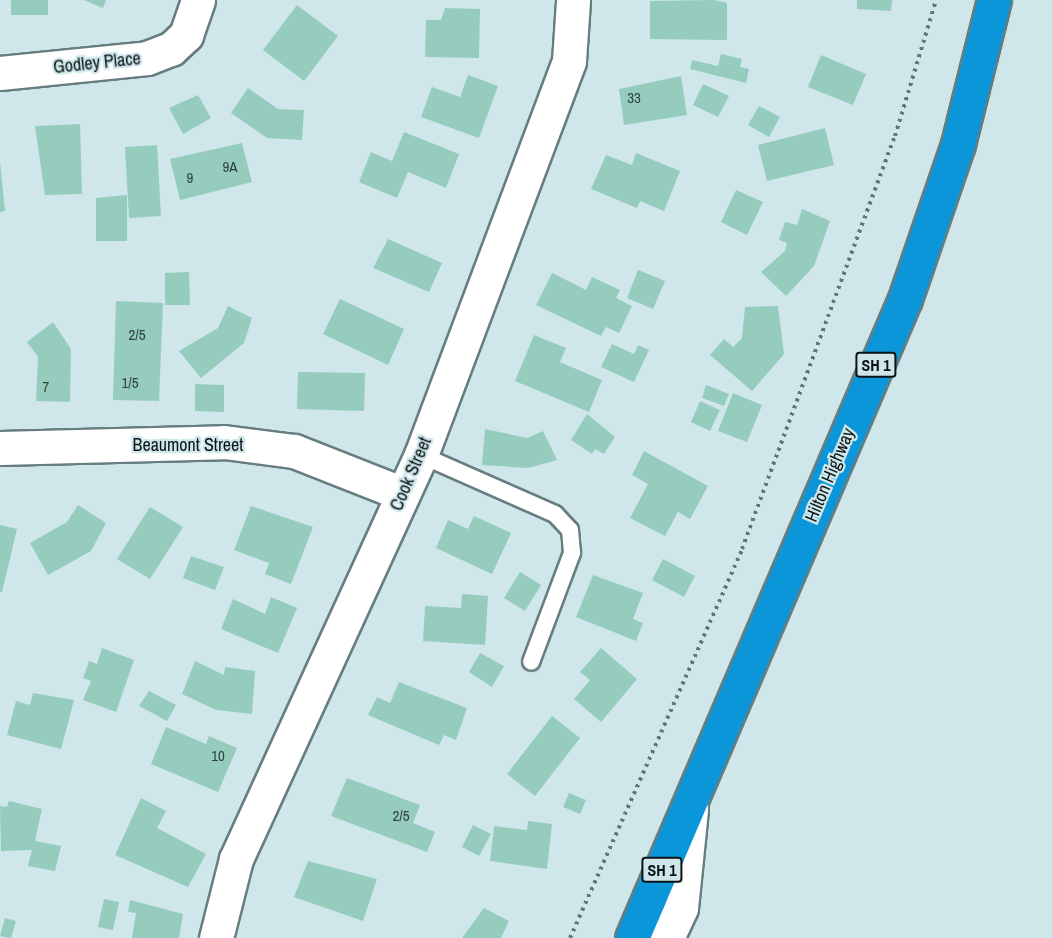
<!DOCTYPE html>
<html>
<head>
<meta charset="utf-8">
<style>
	body { margin:0 }
	#map { position:relative; width:1052px; height:938px; overflow:hidden; background:#cfe7eb; font-family:"Archivo Narrow",sans-serif }
	div>[style] { position:absolute }
	.building>* { inset:0; background:#95ccbe }
	.path>* { height:4px; margin-top:-2px; transform-origin:0; background:repeating-linear-gradient(90deg,#657577 0 3px,transparent 0 7.5px) }
	.roads { filter:drop-shadow(2px 0 #677d80) drop-shadow(-2px 0 #677d80) drop-shadow(0 2px #677d80) drop-shadow(0 -2px #677d80) }
	.lane>* { height:16px; margin:-8px; padding:0 8px; transform-origin:8px; border-radius:8px; background:#fff }
	.street>* { height:33px; margin:-16.5px; padding:0 16.5px; transform-origin:16.5px; border-radius:16.5px; background:#fff }
	.highway>* { height:33px; margin:-16.5px; padding:0 16.5px; transform-origin:16.5px; border-radius:16.5px; background:#0a96d8 }
	span { translate:-50% -50%; white-space:nowrap; text-align:center; line-height:1.15; -webkit-text-stroke:4.5px #cfe7eb; paint-order:stroke }
	.number-label { font-size:15px; color:#2e413e }
	.number-label span { -webkit-text-stroke-width:0 }
	.shield-label span { padding:2px 4px; background:#cfe7eb; border:2px solid; border-radius:4px; -webkit-text-stroke-width:0 }
	.shield-label { font-size:16px; color:#0b1314; font-weight:700 }
	.street-label { font-size:18px; color:#0b1314 }
</style>
</head>
<body>
<div id="map">
	<div class="building">
		<div style="clip-path:polygon(11px 0,48px 0,48px 15px,11px 15px)"></div>
		<div style="clip-path:polygon(84px 0,106px 0,103px 8px)"></div>
		<div style="clip-path:polygon(714px 0,727px 3px,727px 40px,650px 39px,650px 1px)"></div>
		<div style="clip-path:polygon(857px 0,892px 0,891px 11px,857px 9px)"></div>
		<div style="clip-path:polygon(297px 5px,338px 36px,304px 81px,263px 50px)"></div>
		<div style="clip-path:polygon(445px 8px,480px 9px,479px 58px,425px 57px,426px 20px,441px 20px)"></div>
		<div style="clip-path:polygon(721px 54px,742px 59px,740px 67px,749px 69px,746px 83px,690px 69px,692px 60px,718px 66px)"></div>
		<div style="clip-path:polygon(821px 55px,866px 74px,853px 105px,808px 87px)"></div>
		<div style="clip-path:polygon(468px 75px,498px 86px,479px 138px,421px 117px,432px 87px,460px 97px)"></div>
		<div style="clip-path:polygon(681px 76px,687px 115px,624px 125px,619px 89px)"></div>
		<div style="clip-path:polygon(703px 84px,729px 96px,718px 117px,693px 105px)"></div>
		<div style="clip-path:polygon(248px 88px,278px 109px,304px 110px,302px 140px,267px 138px,231px 113px)"></div>
		<div style="clip-path:polygon(198px 95px,211px 118px,183px 134px,169px 108px)"></div>
		<div style="clip-path:polygon(759px 106px,780px 117px,769px 137px,748px 125px)"></div>
		<div style="clip-path:polygon(80px 124px,82px 194px,45px 195px,35px 126px)"></div>
		<div style="clip-path:polygon(825px 128px,834px 165px,767px 181px,758px 145px)"></div>
		<div style="clip-path:polygon(404px 132px,459px 154px,446px 188px,408px 172px,397px 198px,359px 182px,371px 152px,392px 161px)"></div>
		<div style="clip-path:polygon(242px 143px,252px 182px,180px 200px,170px 159px)"></div>
		<div style="clip-path:polygon(157px 145px,161px 216px,129px 218px,125px 147px)"></div>
		<div style="clip-path:polygon(636px 153px,680px 171px,664px 211px,640px 201px,637px 208px,591px 189px,606px 155px,632px 165px)"></div>
		<div style="clip-path:polygon(0 162px,5px 211px,0 212px)"></div>
		<div style="clip-path:polygon(736px 190px,763px 202px,747px 235px,721px 222px)"></div>
		<div style="clip-path:polygon(127px 195px,127px 241px,96px 241px,96px 198px)"></div>
		<div style="clip-path:polygon(802px 209px,830px 221px,814px 266px,786px 296px,761px 272px,785px 251px,787px 243px,779px 240px,785px 222px,797px 225px)"></div>
		<div style="clip-path:polygon(388px 239px,442px 263px,429px 292px,373px 268px)"></div>
		<div style="clip-path:polygon(638px 270px,665px 281px,653px 309px,627px 298px)"></div>
		<div style="clip-path:polygon(189px 272px,190px 305px,165px 305px,165px 273px)"></div>
		<div style="clip-path:polygon(552px 273px,586px 290px,592px 277px,620px 290px,616px 298px,632px 306px,619px 333px,606px 327px,601px 336px,536px 305px)"></div>
		<div style="clip-path:polygon(340px 299px,404px 329px,388px 365px,323px 334px)"></div>
		<div style="clip-path:polygon(116px 301px,163px 303px,159px 401px,113px 400px)"></div>
		<div style="clip-path:polygon(228px 306px,252px 318px,244px 343px,201px 378px,179px 351px,218px 328px)"></div>
		<div style="clip-path:polygon(778px 306px,784px 354px,752px 391px,710px 355px,724px 339px,733px 347px,742px 338px,745px 307px)"></div>
		<div style="clip-path:polygon(53px 322px,71px 349px,70px 402px,36px 401px,38px 357px,27px 342px)"></div>
		<div style="clip-path:polygon(534px 335px,566px 348px,560px 362px,602px 380px,589px 412px,515px 381px)"></div>
		<div style="clip-path:polygon(612px 344px,634px 354px,638px 345px,649px 350px,634px 382px,601px 367px)"></div>
		<div style="clip-path:polygon(298px 372px,365px 373px,364px 411px,297px 409px)"></div>
		<div style="clip-path:polygon(195px 384px,224px 385px,224px 412px,195px 411px)"></div>
		<div style="clip-path:polygon(706px 385px,729px 394px,724px 406px,702px 398px)"></div>
		<div style="clip-path:polygon(733px 393px,762px 405px,747px 442px,718px 431px)"></div>
		<div style="clip-path:polygon(700px 401px,720px 410px,710px 431px,691px 422px)"></div>
		<div style="clip-path:polygon(587px 414px,615px 437px,604px 454px,595px 449px,592px 454px,571px 440px)"></div>
		<div style="clip-path:polygon(485px 429px,527px 438px,543px 431px,557px 460px,528px 468px,482px 465px)"></div>
		<div style="clip-path:polygon(644px 451px,708px 486px,690px 519px,678px 512px,665px 536px,630px 518px,648px 484px,632px 475px)"></div>
		<div style="clip-path:polygon(78px 505px,106px 523px,91px 551px,48px 575px,30px 543px,67px 522px)"></div>
		<div style="clip-path:polygon(251px 506px,313px 527px,291px 584px,265px 574px,269px 563px,234px 550px)"></div>
		<div style="clip-path:polygon(150px 507px,183px 527px,150px 579px,117px 559px)"></div>
		<div style="clip-path:polygon(474px 516px,511px 533px,492px 574px,436px 548px,448px 520px,468px 529px)"></div>
		<div style="clip-path:polygon(0 525px,17px 529px,2px 592px,0 592px)"></div>
		<div style="clip-path:polygon(191px 556px,224px 567px,215px 590px,183px 578px)"></div>
		<div style="clip-path:polygon(663px 559px,695px 576px,684px 597px,652px 580px)"></div>
		<div style="clip-path:polygon(520px 572px,541px 585px,525px 611px,504px 598px)"></div>
		<div style="clip-path:polygon(593px 575px,643px 593px,633px 619px,643px 623px,636px 641px,576px 617px)"></div>
		<div style="clip-path:polygon(462px 594px,488px 596px,485px 645px,423px 641px,425px 606px,461px 608px)"></div>
		<div style="clip-path:polygon(271px 597px,297px 608px,278px 653px,221px 629px,233px 599px,265px 614px)"></div>
		<div style="clip-path:polygon(102px 648px,134px 660px,116px 712px,83px 700px,91px 681px,83px 678px,89px 661px,97px 664px)"></div>
		<div style="clip-path:polygon(601px 648px,637px 679px,601px 722px,574px 699px,590px 680px,580px 672px)"></div>
		<div style="clip-path:polygon(480px 653px,504px 666px,492px 687px,469px 672px)"></div>
		<div style="clip-path:polygon(195px 661px,224px 675px,225px 667px,255px 671px,252px 714px,216px 710px,182px 694px)"></div>
		<div style="clip-path:polygon(399px 682px,467px 708px,456px 740px,444px 735px,439px 745px,368px 715px,377px 697px,390px 703px)"></div>
		<div style="clip-path:polygon(149px 691px,176px 705px,167px 721px,139px 706px)"></div>
		<div style="clip-path:polygon(33px 693px,74px 700px,61px 749px,7px 735px,16px 701px,30px 705px)"></div>
		<div style="clip-path:polygon(552px 716px,580px 738px,535px 796px,507px 774px)"></div>
		<div style="clip-path:polygon(166px 727px,206px 744px,209px 736px,237px 748px,218px 792px,151px 764px)"></div>
		<div style="clip-path:polygon(347px 778px,420px 805px,413px 823px,435px 832px,427px 852px,331px 816px)"></div>
		<div style="clip-path:polygon(569px 793px,586px 800px,580px 814px,563px 807px)"></div>
		<div style="clip-path:polygon(141px 798px,166px 811px,157px 828px,206px 854px,188px 887px,115px 855px)"></div>
		<div style="clip-path:polygon(9px 801px,42px 809px,35px 841px,61px 846px,55px 871px,28px 866px,32px 850px,1px 851px,0 806px,7px 807px)"></div>
		<div style="clip-path:polygon(528px 821px,552px 824px,547px 869px,490px 861px,494px 826px,527px 830px)"></div>
		<div style="clip-path:polygon(473px 825px,491px 834px,479px 856px,462px 847px)"></div>
		<div style="clip-path:polygon(308px 861px,377px 879px,363px 921px,294px 897px)"></div>
		<div style="clip-path:polygon(104px 899px,119px 902px,113px 930px,98px 927px)"></div>
		<div style="clip-path:polygon(130px 900px,183px 914px,179px 938px,132px 938px,136px 913px,128px 912px)"></div>
		<div style="clip-path:polygon(484px 908px,509px 921px,501px 938px,462px 938px)"></div>
		<div style="clip-path:polygon(5px 918px,16px 921px,11px 938px,0 936px)"></div>
	</div>
	<div class="path">
		<div style="left:570px;top:938px;width:425px;rotate:-66.1deg"></div>
		<div style="left:742px;top:549px;width:440px;rotate:-69.7deg"></div>
		<div style="left:895px;top:136px;width:142px;rotate:-73.2deg"></div>
	</div>
	<div class="roads">
		<div class="lane">
			<div style="left:421px;top:455px;width:146px;rotate:23.8deg"></div>
			<div style="left:555px;top:514px;width:22px;rotate:47deg"></div>
			<div style="left:570px;top:530px;width:23px;rotate:85deg"></div>
			<div style="left:572px;top:553px;width:116px;rotate:110.6deg"></div>
		</div>
		<div class="street">
			<div style="left:0;top:73px;width:148px;rotate:-5.8deg"></div>
			<div style="left:147px;top:58px;width:26px;rotate:-21deg"></div>
			<div style="left:171px;top:49px;width:21px;rotate:-43deg"></div>
			<div style="left:186px;top:35px;width:37px;rotate:-71deg"></div>
			<div style="left:0;top:448px;width:224px;rotate:-1.5deg"></div>
			<div style="left:224px;top:442px;width:71px;rotate:7.3deg"></div>
			<div style="left:294px;top:451px;width:117px;rotate:21.5deg"></div>
			<div style="left:216px;top:938px;width:81px;rotate:-75.8deg"></div>
			<div style="left:236px;top:859px;width:444px;rotate:-65.4deg"></div>
			<div style="left:421px;top:455px;width:421px;rotate:-69.4deg"></div>
			<div style="left:569px;top:61px;width:61px;rotate:-86.2deg"></div>
			<div style="left:667px;top:938px;width:33px;rotate:-65deg"></div>
			<div style="left:681px;top:908px;width:100px;rotate:-84.2deg"></div>
		</div>
		<div class="highway">
			<div style="left:632px;top:938px;width:695px;rotate:-66.87deg"></div>
			<div style="left:905px;top:299px;width:164px;rotate:-71.1deg"></div>
			<div style="left:958px;top:144px;width:148px;rotate:-76deg"></div>
		</div>
	</div>
	<div class="number-label">
		<span style="left:634px;top:98px">33</span>
		<span style="left:230px;top:167px">9A</span>
		<span style="left:190px;top:178px">9</span>
		<span style="left:137px;top:335px">2/5</span>
		<span style="left:130px;top:383px">1/5</span>
		<span style="left:46px;top:387px">7</span>
		<span style="left:218px;top:756px">10</span>
		<span style="left:401px;top:816px">2/5</span>
	</div>
	<div class="shield-label">
		<span style="left:876px;top:365px">SH 1</span>
		<span style="left:662px;top:870px">SH 1</span>
	</div>
	<div class="street-label">
		<span style="left:97px;top:63px;rotate:-6deg">Godley Place</span>
		<span style="left:188px;top:445px">Beaumont Street</span>
		<span style="left:411px;top:474px;rotate:-67deg">Cook Street</span>
		<span style="left:830px;top:475px;rotate:-67deg">Hilton Highway</span>
	</div>
</div>
</body>
</html>
